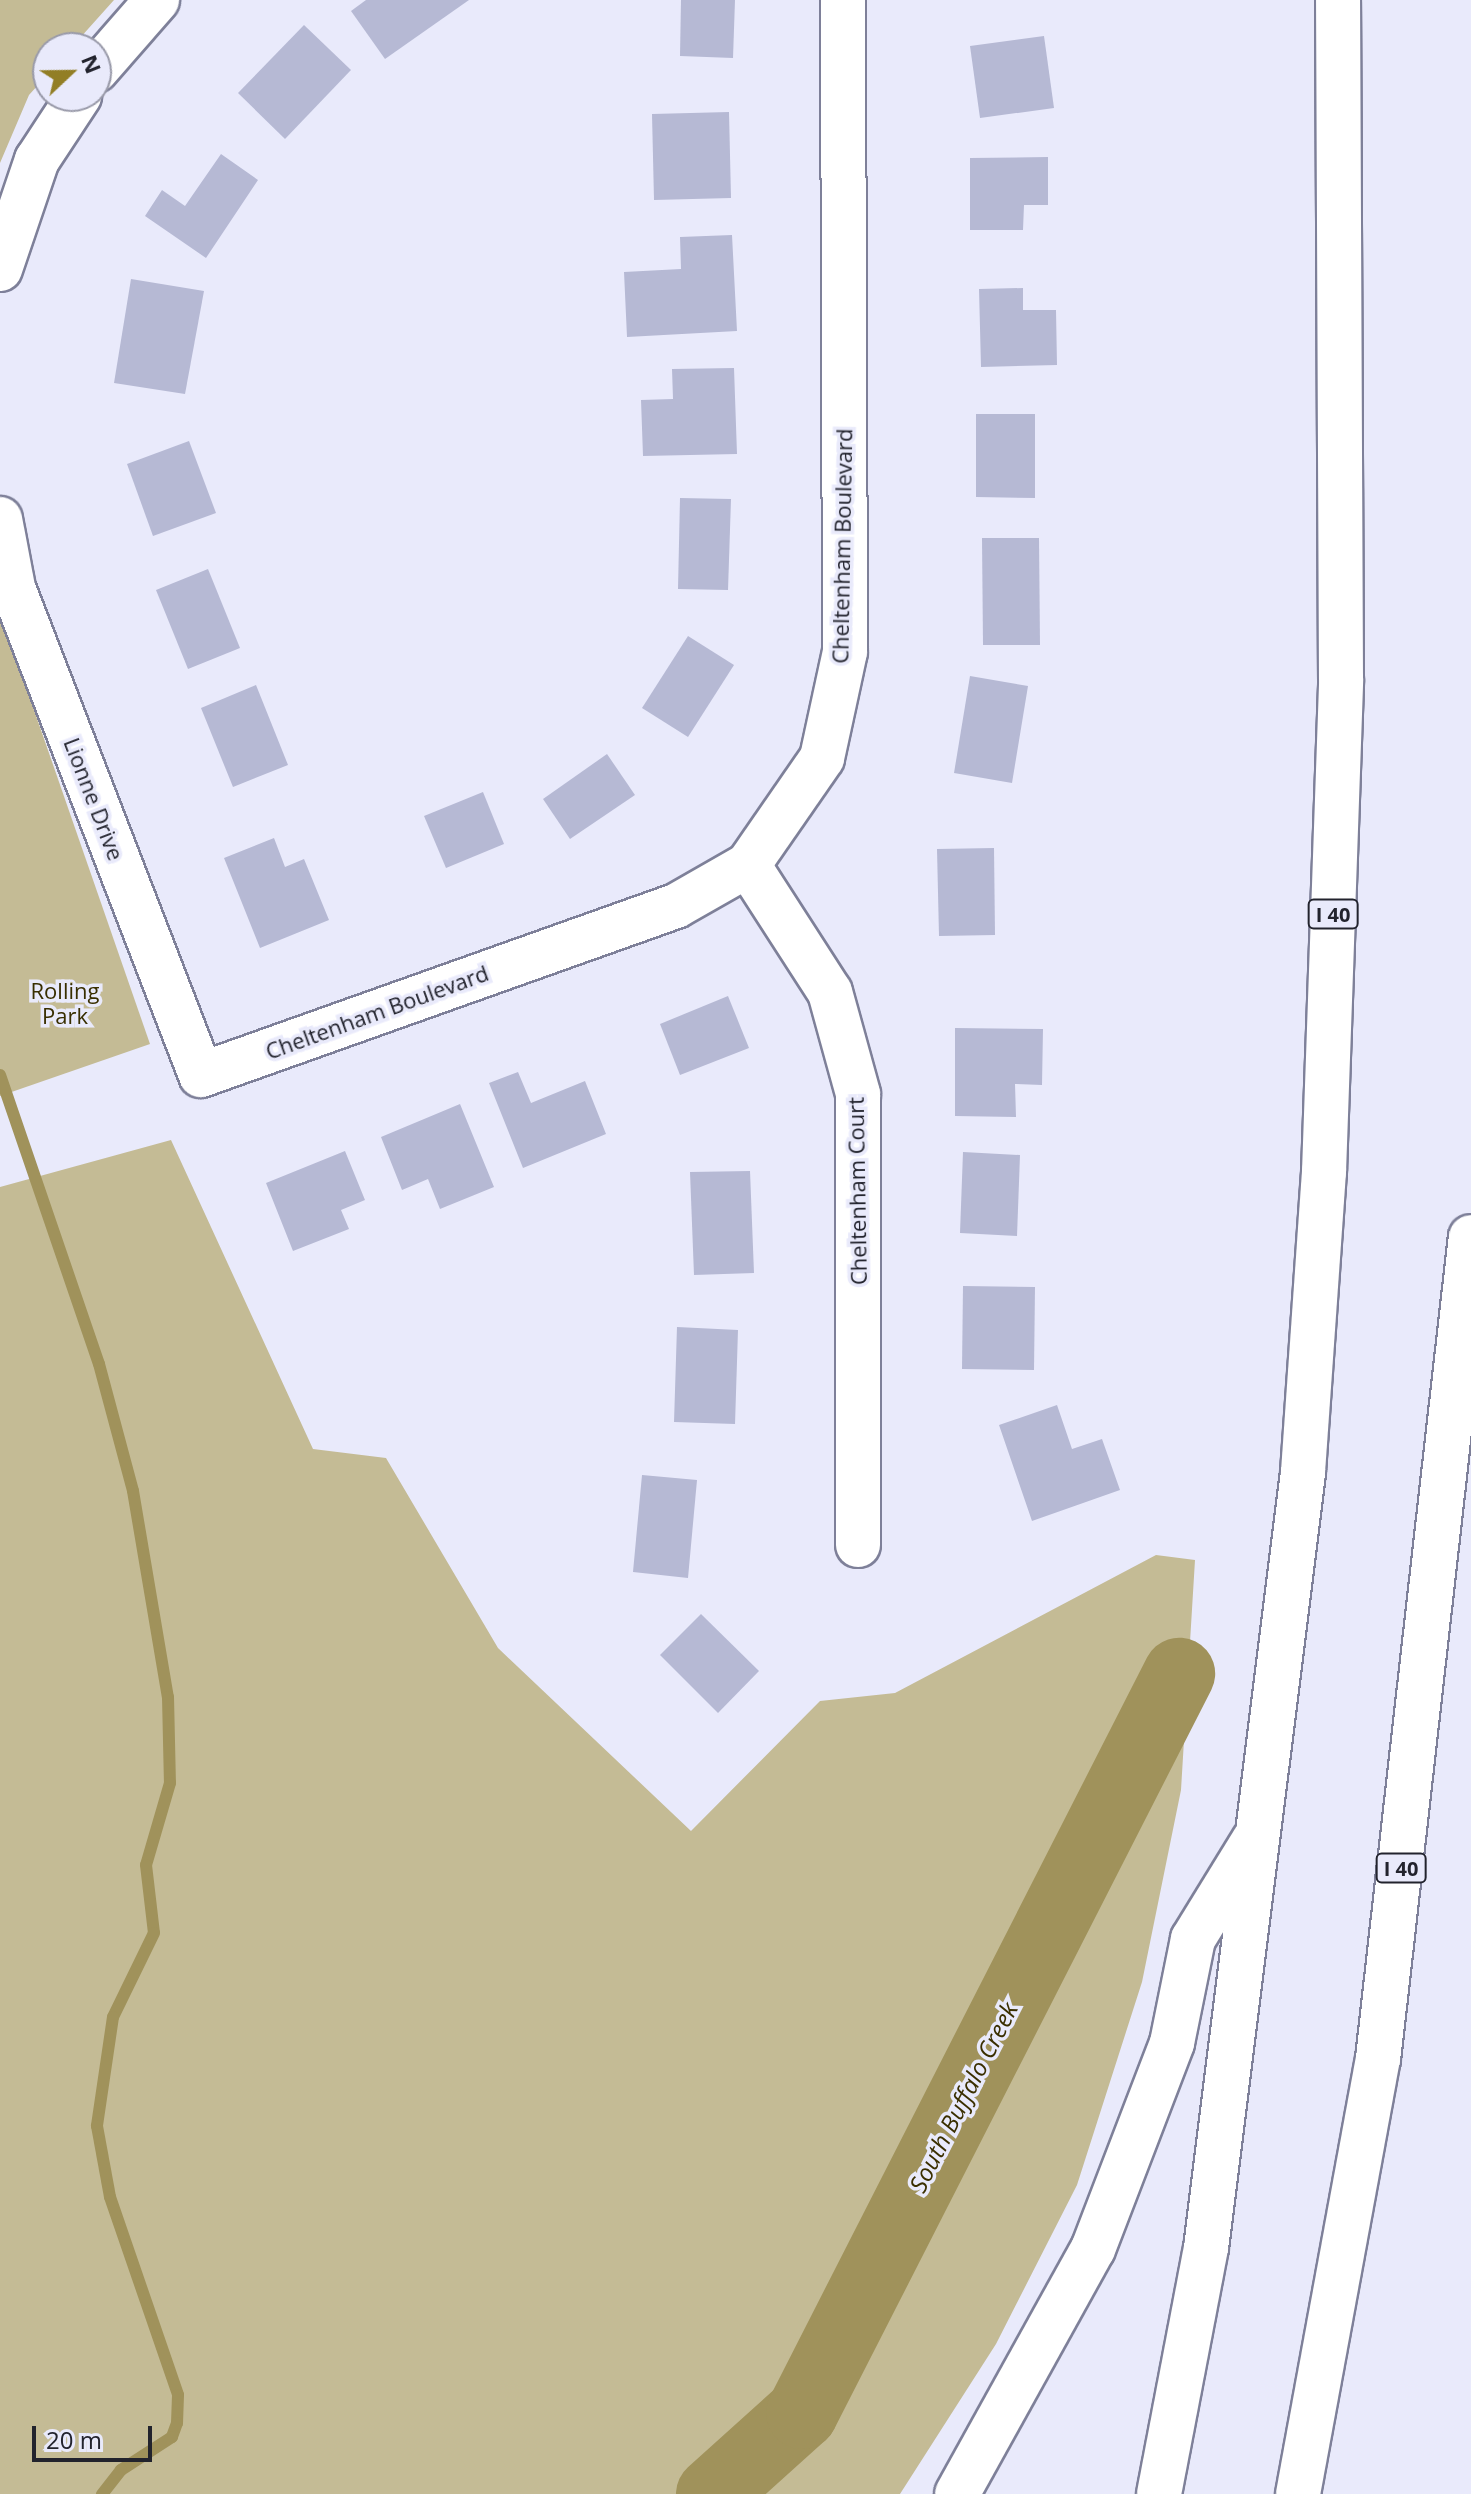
<!DOCTYPE html>
<html>
<head>
<meta charset="utf-8">
<style>
	body { margin:0 }
	#map { position:relative; width:1471px; height:2494px; overflow:hidden; background:#e9eafb; font-family:"Open Sans",sans-serif }
	div>[style] { position:absolute }
	.green>* { inset:0; background:#c4bb95 }
	.stream>* { height:12px; margin:-6px; padding:0 6px; transform-origin:6px; border-radius:6px; background:#a0925b }
	.river>* { height:72px; margin:-36px; padding:0 36px; transform-origin:36px; border-radius:36px; background:#a0925b }
	.building>* { inset:0; background:#b6b9d4 }
	.roads { filter:drop-shadow(2px 0 #7e8099) drop-shadow(-2px 0 #7e8099) drop-shadow(0 2px #7e8099) drop-shadow(0 -2px #7e8099) }
	.minor>* { height:44px; margin:-22px; padding:0 22px; transform-origin:22px; border-radius:22px; background:#fff }
	.motorway>* { height:44px; margin:-22px; padding:0 22px; transform-origin:22px; border-radius:22px; background:#fff }
	span { translate:-50% -50%; white-space:nowrap; text-align:center; line-height:1.15; -webkit-text-stroke:7px #e9eafb; paint-order:stroke }
	.shield-label span { padding:2px 6px; background:#e9eafb; border:2px solid; border-radius:6px; -webkit-text-stroke-width:0 }
	.shield-label { font-size:20px; color:#22232d; font-weight:700 }
	.street-label { font-size:22px; color:#22232d }
	.park-label { font-size:22px; color:#382e00 }
	.water-label { font-size:24px; color:#3a2f00; font-style:italic }
	.north { position:absolute; left:32px; top:32px; width:80px; height:80px; box-sizing:border-box; background:#e9eafb; border:2px solid #999aa9; border-radius:50%; rotate:68deg; font-size:22px; font-weight:700; line-height:32px; text-align:center; color:#22232d }
	.north::after { content:''; display:block; margin:auto; width:28px; height:36px; background:#927e25; clip-path:polygon(50% 0,100% 100%,50% 72%,0 100%) }
	.scale { position:absolute; left:32px; top:2426px; width:120px; height:36px; box-sizing:border-box; border:4px solid #22232d; border-top:0; padding-left:10px; font-size:24px; line-height:28px; white-space:nowrap; color:#22232d; -webkit-text-stroke:6px #e9eafb; paint-order:stroke }
</style>
</head>
<body>
<div id="map">
	<div class="green">
		<div style="clip-path:polygon(0 0,114px 0,71px 48px,48px 48px,48px 74px,29px 95px,0 163px)"></div>
		<div style="clip-path:polygon(0 612px,150px 1044px,0 1096px)"></div>
		<div style="clip-path:polygon(171px 1140px,313px 1449px,386px 1458px,498px 1648px,691px 1831px,820px 1701px,895px 1693px,1156px 1555px,1195px 1560px,1181px 1790px,1142px 1982px,1077px 2185px,996px 2344px,900px 2494px,0 2494px,0 1187px)"></div>
	</div>
	<div class="stream">
		<div style="left:0;top:1075px;width:305px;rotate:71.1deg"></div>
		<div style="left:99px;top:1364px;width:131px;rotate:75deg"></div>
		<div style="left:133px;top:1491px;width:209px;rotate:80.4deg"></div>
		<div style="left:168px;top:1697px;width:86px;rotate:88.7deg"></div>
		<div style="left:170px;top:1783px;width:85px;rotate:106.3deg"></div>
		<div style="left:146px;top:1865px;width:68px;rotate:83.3deg"></div>
		<div style="left:154px;top:1933px;width:93px;rotate:116deg"></div>
		<div style="left:113px;top:2017px;width:110px;rotate:98.4deg"></div>
		<div style="left:97px;top:2126px;width:72px;rotate:79.6deg"></div>
		<div style="left:110px;top:2197px;width:209px;rotate:71deg"></div>
		<div style="left:178px;top:2395px;width:28px;rotate:92deg"></div>
		<div style="left:177px;top:2423px;width:15px;rotate:110deg"></div>
		<div style="left:172px;top:2437px;width:61px;rotate:147.1deg"></div>
		<div style="left:121px;top:2470px;width:31px;rotate:128deg"></div>
	</div>
	<div class="river">
		<div style="left:712px;top:2494px;width:121px;rotate:-42deg"></div>
		<div style="left:802px;top:2413px;width:830px;rotate:-62.97deg"></div>
	</div>
	<div class="building">
		<div style="clip-path:polygon(366px 0,469px 0,385px 59px,351px 11px)"></div>
		<div style="clip-path:polygon(681px 0,735px 0,733px 58px,680px 56px)"></div>
		<div style="clip-path:polygon(304px 25px,351px 70px,285px 139px,238px 93px)"></div>
		<div style="clip-path:polygon(1044px 36px,1054px 108px,980px 118px,970px 46px)"></div>
		<div style="clip-path:polygon(729px 112px,731px 198px,654px 200px,652px 114px)"></div>
		<div style="clip-path:polygon(221px 154px,258px 180px,206px 258px,145px 216px,162px 190px,185px 206px)"></div>
		<div style="clip-path:polygon(1048px 157px,1048px 205px,1024px 205px,1023px 230px,970px 230px,970px 158px)"></div>
		<div style="clip-path:polygon(732px 235px,737px 331px,627px 337px,624px 272px,681px 269px,680px 237px)"></div>
		<div style="clip-path:polygon(131px 279px,204px 291px,185px 394px,114px 383px)"></div>
		<div style="clip-path:polygon(1023px 288px,1023px 310px,1056px 310px,1057px 365px,981px 367px,979px 289px)"></div>
		<div style="clip-path:polygon(734px 368px,737px 454px,643px 456px,641px 400px,673px 399px,672px 369px)"></div>
		<div style="clip-path:polygon(976px 414px,1035px 414px,1035px 498px,976px 497px)"></div>
		<div style="clip-path:polygon(189px 441px,216px 513px,153px 536px,127px 464px)"></div>
		<div style="clip-path:polygon(680px 498px,731px 499px,728px 590px,678px 589px)"></div>
		<div style="clip-path:polygon(982px 538px,1039px 538px,1040px 645px,983px 645px)"></div>
		<div style="clip-path:polygon(208px 569px,240px 648px,188px 669px,156px 590px)"></div>
		<div style="clip-path:polygon(688px 636px,734px 665px,688px 737px,642px 708px)"></div>
		<div style="clip-path:polygon(970px 676px,1028px 686px,1012px 783px,954px 773px)"></div>
		<div style="clip-path:polygon(256px 685px,288px 765px,233px 787px,201px 708px)"></div>
		<div style="clip-path:polygon(607px 754px,635px 795px,570px 839px,543px 799px)"></div>
		<div style="clip-path:polygon(483px 792px,504px 844px,446px 868px,424px 816px)"></div>
		<div style="clip-path:polygon(274px 838px,285px 867px,304px 859px,329px 920px,260px 948px,224px 858px)"></div>
		<div style="clip-path:polygon(994px 848px,995px 935px,939px 936px,937px 849px)"></div>
		<div style="clip-path:polygon(728px 996px,749px 1048px,680px 1075px,660px 1024px)"></div>
		<div style="clip-path:polygon(955px 1028px,1043px 1029px,1042px 1085px,1015px 1084px,1016px 1117px,955px 1116px)"></div>
		<div style="clip-path:polygon(518px 1072px,531px 1103px,585px 1081px,606px 1134px,523px 1168px,489px 1083px)"></div>
		<div style="clip-path:polygon(460px 1104px,494px 1187px,440px 1209px,428px 1179px,402px 1190px,381px 1137px)"></div>
		<div style="clip-path:polygon(345px 1151px,365px 1200px,341px 1210px,349px 1229px,293px 1251px,266px 1183px)"></div>
		<div style="clip-path:polygon(963px 1152px,1020px 1155px,1017px 1236px,960px 1233px)"></div>
		<div style="clip-path:polygon(750px 1171px,754px 1273px,694px 1275px,690px 1172px)"></div>
		<div style="clip-path:polygon(963px 1286px,1035px 1287px,1034px 1370px,962px 1369px)"></div>
		<div style="clip-path:polygon(677px 1327px,738px 1330px,735px 1424px,674px 1422px)"></div>
		<div style="clip-path:polygon(1057px 1405px,1072px 1449px,1102px 1439px,1120px 1490px,1032px 1521px,999px 1425px)"></div>
		<div style="clip-path:polygon(642px 1475px,697px 1480px,688px 1578px,633px 1572px)"></div>
		<div style="clip-path:polygon(701px 1614px,759px 1671px,718px 1713px,660px 1655px)"></div>
	</div>
	<div class="roads">
		<div class="minor">
			<div style="left:96px;top:70px;width:93px;rotate:-48.9deg"></div>
			<div style="left:0;top:269px;width:115px;rotate:-71.3deg"></div>
			<div style="left:37px;top:160px;width:77px;rotate:-56.7deg"></div>
			<div style="left:0;top:519px;width:70px;rotate:79.3deg"></div>
			<div style="left:13px;top:588px;width:522px;rotate:68.89deg"></div>
			<div style="left:201px;top:1075px;width:504px;rotate:-19.59deg"></div>
			<div style="left:676px;top:906px;width:83px;rotate:-29.7deg"></div>
			<div style="left:748px;top:865px;width:130px;rotate:-55.3deg"></div>
			<div style="left:822px;top:758px;width:108px;rotate:-77.8deg"></div>
			<div style="left:845px;top:652px;width:652px;rotate:-90.18deg"></div>
			<div style="left:748px;top:865px;width:151px;rotate:57.2deg"></div>
			<div style="left:830px;top:992px;width:106px;rotate:74.6deg"></div>
			<div style="left:858px;top:1094px;width:451px;rotate:90deg"></div>
		</div>
		<div class="motorway">
			<div style="left:957px;top:2494px;width:280px;rotate:-61deg"></div>
			<div style="left:1093px;top:2249px;width:221px;rotate:-69deg"></div>
			<div style="left:1172px;top:2043px;width:106px;rotate:-78.6deg"></div>
			<div style="left:1193px;top:1939px;width:116px;rotate:-58.4deg"></div>
			<div style="left:1159px;top:2494px;width:250px;rotate:-79.2deg"></div>
			<div style="left:1206px;top:2248px;width:782px;rotate:-82.87deg"></div>
			<div style="left:1303px;top:1472px;width:301px;rotate:-86deg"></div>
			<div style="left:1324px;top:1172px;width:493px;rotate:-88deg"></div>
			<div style="left:1341px;top:679px;width:679px;rotate:-90.25deg"></div>
			<div style="left:1298px;top:2494px;width:442px;rotate:-79.6deg"></div>
			<div style="left:1378px;top:2059px;width:827px;rotate:-83.55deg"></div>
		</div>
	</div>
	<div class="shield-label">
		<span style="left:1333px;top:914px">I 40</span>
		<span style="left:1401px;top:1868px">I 40</span>
	</div>
	<div class="street-label">
		<span style="left:842px;top:546px;rotate:-89deg">Cheltenham Boulevard</span>
		<span style="left:94px;top:799px;rotate:69deg">Lionne Drive</span>
		<span style="left:377px;top:1012px;rotate:-20deg">Cheltenham Boulevard</span>
		<span style="left:857px;top:1191px;rotate:-91deg">Cheltenham Court</span>
	</div>
	<div class="park-label">
		<span style="left:65px;top:1003px">Rolling<br>Park</span>
	</div>
	<div class="water-label">
		<span style="left:963px;top:2097px;rotate:-63deg">South Buffalo Creek</span>
	</div>
	<div class="north">N</div>
	<div class="scale">20 m</div>
</div>
</body>
</html>
